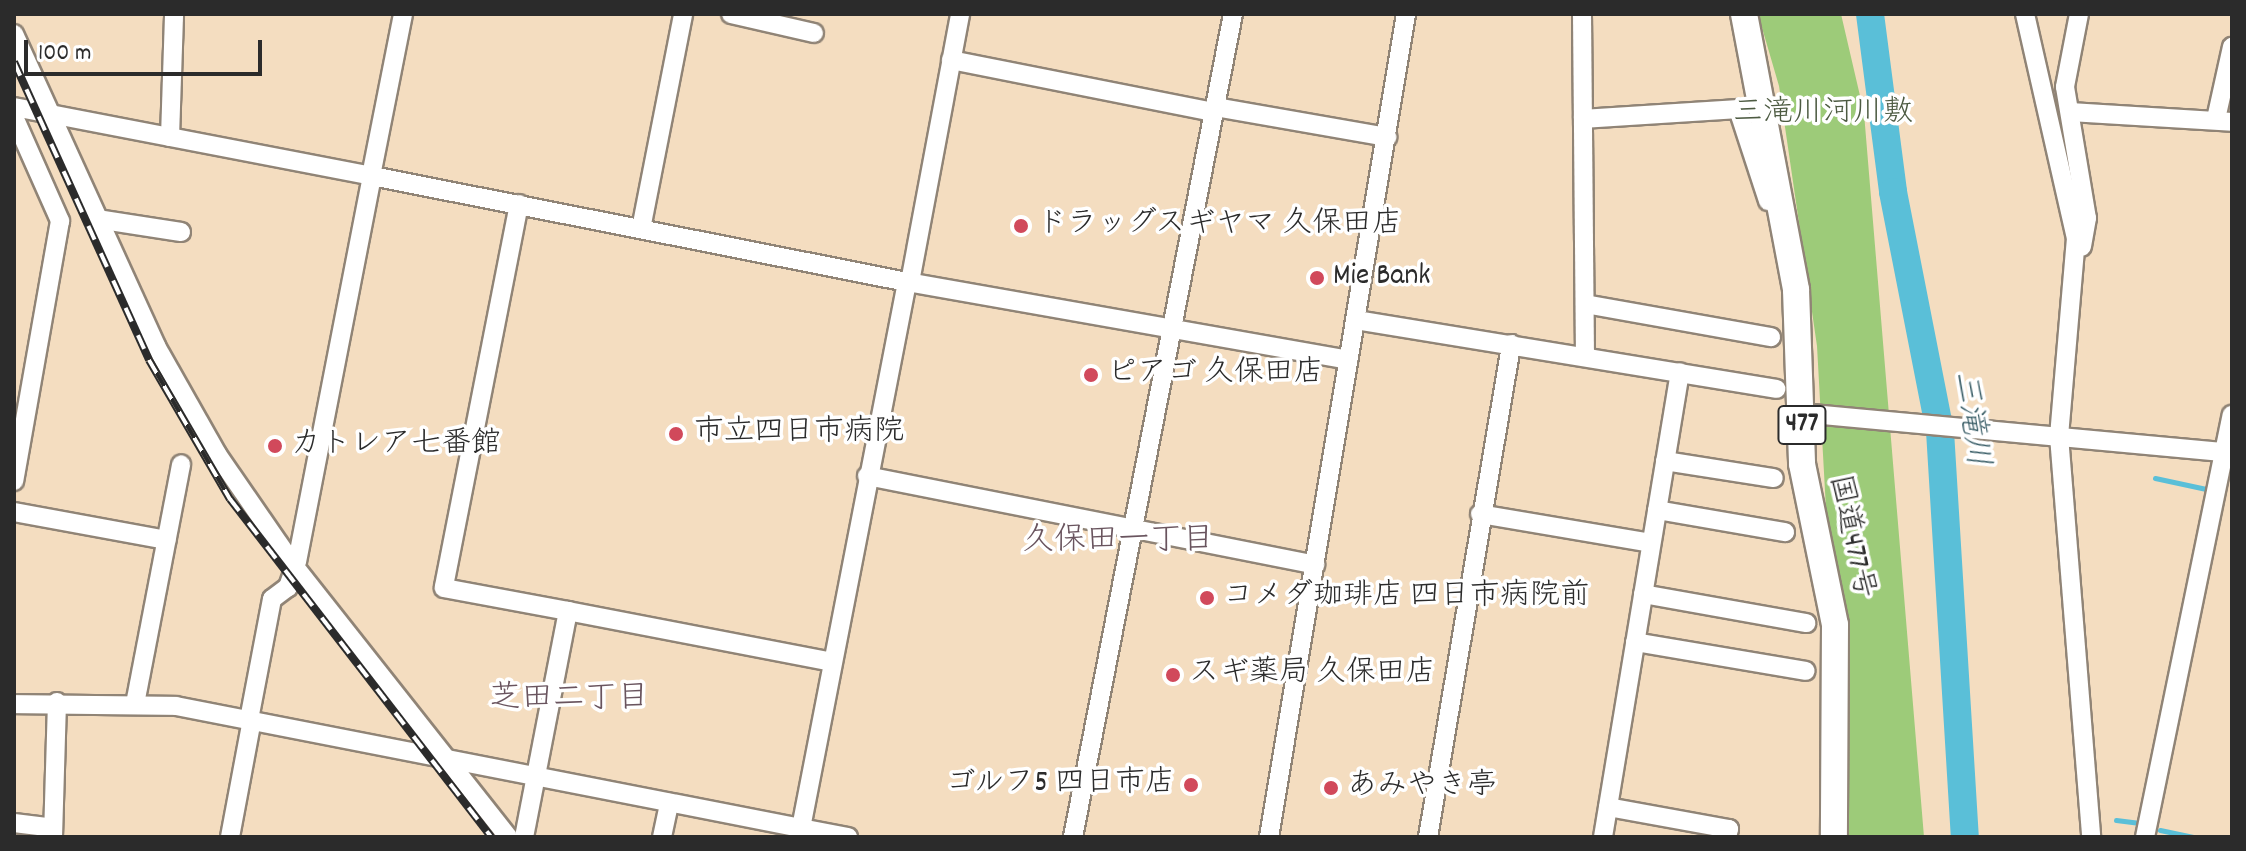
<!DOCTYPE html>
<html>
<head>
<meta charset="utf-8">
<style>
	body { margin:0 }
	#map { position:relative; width:2246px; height:851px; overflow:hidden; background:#f4ddc0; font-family:Dekko,"Klee One",sans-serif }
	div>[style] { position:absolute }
	.green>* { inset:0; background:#9dcb79 }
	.stream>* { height:5px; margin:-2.5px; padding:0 2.5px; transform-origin:2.5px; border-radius:2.5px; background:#5abfd8 }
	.river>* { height:28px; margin:-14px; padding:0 14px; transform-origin:14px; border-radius:14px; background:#5abfd8 }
	.roads { filter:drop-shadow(2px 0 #908476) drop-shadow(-2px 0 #908476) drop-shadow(0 2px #908476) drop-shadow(0 -2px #908476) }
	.minor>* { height:18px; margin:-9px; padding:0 9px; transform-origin:9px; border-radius:9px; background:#fff }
	.highway>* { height:26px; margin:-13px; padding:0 13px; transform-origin:13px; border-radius:13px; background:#fff }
	.rail>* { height:8px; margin-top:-4px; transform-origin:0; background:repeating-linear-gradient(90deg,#fff 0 15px,#2b2b2b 0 30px); box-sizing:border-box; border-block:2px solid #2b2b2b }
	.dots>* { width:22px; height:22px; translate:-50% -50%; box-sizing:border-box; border:4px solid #fff; border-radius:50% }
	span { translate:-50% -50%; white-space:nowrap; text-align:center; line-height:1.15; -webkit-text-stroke:7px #fff; paint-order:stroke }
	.shield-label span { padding:2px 6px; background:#fff; border:2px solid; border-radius:6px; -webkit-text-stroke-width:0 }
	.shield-label { font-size:28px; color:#2b2b2b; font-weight:700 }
	.park-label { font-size:30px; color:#4d5b42 }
	.poi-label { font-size:30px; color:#2b2b2b }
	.left { translate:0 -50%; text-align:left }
	.right { translate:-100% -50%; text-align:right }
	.street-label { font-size:30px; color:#2b2b2b }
	.water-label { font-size:32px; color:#3b5f68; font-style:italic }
	.neighbourhood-label { font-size:32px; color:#69545e }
	.frame { position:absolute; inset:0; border:16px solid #2b2b2b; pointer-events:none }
	.scale { position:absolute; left:24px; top:40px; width:238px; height:36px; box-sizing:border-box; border:4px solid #2b2b2b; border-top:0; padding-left:10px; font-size:24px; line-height:28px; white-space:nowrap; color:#2b2b2b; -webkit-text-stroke:6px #fff; paint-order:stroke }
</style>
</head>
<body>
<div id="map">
	<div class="green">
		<div style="clip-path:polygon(1758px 14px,1841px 14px,1864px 113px,1924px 837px,1848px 837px,1850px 655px,1826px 509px,1817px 346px,1779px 86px)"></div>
	</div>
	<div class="stream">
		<div style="left:2155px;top:478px;width:57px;rotate:12.1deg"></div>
		<div style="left:2116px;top:820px;width:26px;rotate:7deg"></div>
		<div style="left:2160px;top:830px;width:35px;rotate:12deg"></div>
	</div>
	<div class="river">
		<div style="left:1870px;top:14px;width:179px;rotate:82.6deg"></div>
		<div style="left:1893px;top:192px;width:244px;rotate:78.9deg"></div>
		<div style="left:1940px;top:431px;width:407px;rotate:86.5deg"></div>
	</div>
	<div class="roads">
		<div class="minor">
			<div style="left:731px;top:14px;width:85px;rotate:12.9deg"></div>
			<div style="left:1582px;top:14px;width:341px;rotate:89.5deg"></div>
			<div style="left:2025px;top:14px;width:230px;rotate:77.2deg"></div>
			<div style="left:2076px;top:238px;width:199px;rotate:94.9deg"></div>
			<div style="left:2059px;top:436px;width:402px;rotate:85.4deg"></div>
			<div style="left:2079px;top:14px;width:74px;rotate:100.9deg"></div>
			<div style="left:2065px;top:87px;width:133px;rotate:80.5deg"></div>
			<div style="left:2087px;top:218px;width:29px;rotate:100deg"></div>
			<div style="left:14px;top:34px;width:343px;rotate:65.5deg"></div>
			<div style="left:156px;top:346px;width:124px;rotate:60.5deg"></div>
			<div style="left:217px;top:454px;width:137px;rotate:55.4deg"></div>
			<div style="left:295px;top:567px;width:344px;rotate:51.7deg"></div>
			<div style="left:951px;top:60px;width:268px;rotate:11.2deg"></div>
			<div style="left:14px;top:107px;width:365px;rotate:10.9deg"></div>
			<div style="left:1215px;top:107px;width:175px;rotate:9.9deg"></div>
			<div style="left:2070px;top:112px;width:162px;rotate:3.5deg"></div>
			<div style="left:14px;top:117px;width:114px;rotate:66.1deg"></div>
			<div style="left:60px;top:221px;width:264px;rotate:100deg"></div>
			<div style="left:1583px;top:119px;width:155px;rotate:-3.7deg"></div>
			<div style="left:1738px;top:109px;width:97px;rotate:71.9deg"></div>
			<div style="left:2216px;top:119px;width:74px;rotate:-77.5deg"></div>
			<div style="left:170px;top:137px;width:123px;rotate:-88.1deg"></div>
			<div style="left:371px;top:176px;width:165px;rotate:-78.8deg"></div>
			<div style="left:519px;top:204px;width:391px;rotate:101.1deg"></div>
			<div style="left:444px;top:588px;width:126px;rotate:10.5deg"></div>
			<div style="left:568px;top:611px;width:230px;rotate:101deg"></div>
			<div style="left:97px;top:219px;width:85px;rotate:8.8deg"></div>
			<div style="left:641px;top:229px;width:219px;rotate:-78.9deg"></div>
			<div style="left:907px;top:282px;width:448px;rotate:10deg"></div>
			<div style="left:910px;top:282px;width:273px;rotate:-79.4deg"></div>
			<div style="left:1585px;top:304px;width:189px;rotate:10.1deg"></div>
			<div style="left:1356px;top:320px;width:426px;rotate:9.3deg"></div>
			<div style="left:1802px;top:413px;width:432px;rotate:5.3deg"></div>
			<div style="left:1665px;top:461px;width:110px;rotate:8.9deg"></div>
			<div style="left:867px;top:476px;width:457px;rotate:11.2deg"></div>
			<div style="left:1657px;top:510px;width:130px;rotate:9.8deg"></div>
			<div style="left:14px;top:512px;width:155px;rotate:10.4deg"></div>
			<div style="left:1480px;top:514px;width:173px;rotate:9.6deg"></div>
			<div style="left:1643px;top:594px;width:166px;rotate:10.1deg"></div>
			<div style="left:568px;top:611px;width:269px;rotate:10.9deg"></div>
			<div style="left:1635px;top:642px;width:173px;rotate:9.6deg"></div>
			<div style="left:14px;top:704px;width:162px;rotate:0.7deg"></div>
			<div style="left:176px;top:706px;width:637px;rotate:11.05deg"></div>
			<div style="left:801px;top:828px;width:556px;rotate:-79.01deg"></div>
			<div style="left:907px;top:282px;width:545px;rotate:-168.79deg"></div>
			<div style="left:372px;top:176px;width:392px;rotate:101deg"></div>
			<div style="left:297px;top:561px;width:28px;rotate:109deg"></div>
			<div style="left:288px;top:587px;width:20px;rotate:143deg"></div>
			<div style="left:272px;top:599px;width:123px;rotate:100.8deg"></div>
			<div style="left:135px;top:704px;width:244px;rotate:-79.1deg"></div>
			<div style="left:1608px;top:807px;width:123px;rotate:10.3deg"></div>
			<div style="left:1729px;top:829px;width:8px;rotate:104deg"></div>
			<div style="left:14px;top:823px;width:39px;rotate:7deg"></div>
			<div style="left:801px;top:828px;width:48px;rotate:10.8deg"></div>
			<div style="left:53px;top:837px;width:135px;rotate:-88.3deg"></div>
			<div style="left:230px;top:837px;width:119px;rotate:-79.4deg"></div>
			<div style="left:662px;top:837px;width:35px;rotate:-78deg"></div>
			<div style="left:1073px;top:837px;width:838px;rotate:-79deg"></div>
			<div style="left:1269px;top:837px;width:834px;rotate:-80.55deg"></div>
			<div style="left:1428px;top:837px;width:500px;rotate:-80.4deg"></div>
			<div style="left:1603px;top:837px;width:471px;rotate:-80.6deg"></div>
			<div style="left:2145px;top:837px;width:431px;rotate:-78.4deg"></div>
		</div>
		<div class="highway">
			<div style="left:1744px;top:14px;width:281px;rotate:79.3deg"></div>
			<div style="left:1796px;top:290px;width:174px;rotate:88deg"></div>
			<div style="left:1802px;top:464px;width:164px;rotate:78.4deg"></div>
			<div style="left:1835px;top:625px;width:212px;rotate:90.3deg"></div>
		</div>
	</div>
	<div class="rail">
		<div style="left:14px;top:62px;width:327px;rotate:65.6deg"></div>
		<div style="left:149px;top:360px;width:161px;rotate:59.8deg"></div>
		<div style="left:230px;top:499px;width:427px;rotate:52.3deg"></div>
	</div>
	<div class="dots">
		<div style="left:1021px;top:226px;background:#d1495b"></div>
		<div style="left:1317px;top:278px;background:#d1495b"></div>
		<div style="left:1091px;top:375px;background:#d1495b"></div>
		<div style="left:676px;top:434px;background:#d1495b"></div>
		<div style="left:275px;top:446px;background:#d1495b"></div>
		<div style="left:1207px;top:598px;background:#d1495b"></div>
		<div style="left:1173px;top:675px;background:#d1495b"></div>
		<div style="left:1191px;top:785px;background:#d1495b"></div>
		<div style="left:1331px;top:788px;background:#d1495b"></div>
	</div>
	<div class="shield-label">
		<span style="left:1802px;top:425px">477</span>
	</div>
	<div class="park-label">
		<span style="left:1823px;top:115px">三滝川河川敷</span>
	</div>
	<div class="poi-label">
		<span class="left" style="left:1037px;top:226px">ドラッグスギヤマ 久保田店</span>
		<span class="left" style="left:1333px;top:278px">Mie Bank</span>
		<span class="left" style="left:1107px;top:375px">ピアゴ 久保田店</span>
		<span class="left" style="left:694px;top:434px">市立四日市病院</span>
		<span class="left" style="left:291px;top:446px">カトレア七番館</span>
		<span class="left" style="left:1223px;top:598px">コメダ珈琲店 四日市病院前</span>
		<span class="left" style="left:1189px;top:675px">スギ薬局 久保田店</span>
		<span class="right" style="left:1175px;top:785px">ゴルフ5 四日市店</span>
		<span class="left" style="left:1347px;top:788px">あみやき亭</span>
	</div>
	<div class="street-label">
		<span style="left:1849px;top:537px;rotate:78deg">国道477号</span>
	</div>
	<div class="water-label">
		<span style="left:1969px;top:419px;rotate:82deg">三滝川</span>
	</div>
	<div class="neighbourhood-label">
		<span style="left:1118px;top:542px">久保田一丁目</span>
		<span style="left:569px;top:700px">芝田二丁目</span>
	</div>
	<div class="frame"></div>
	<div class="scale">100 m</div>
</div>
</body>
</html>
